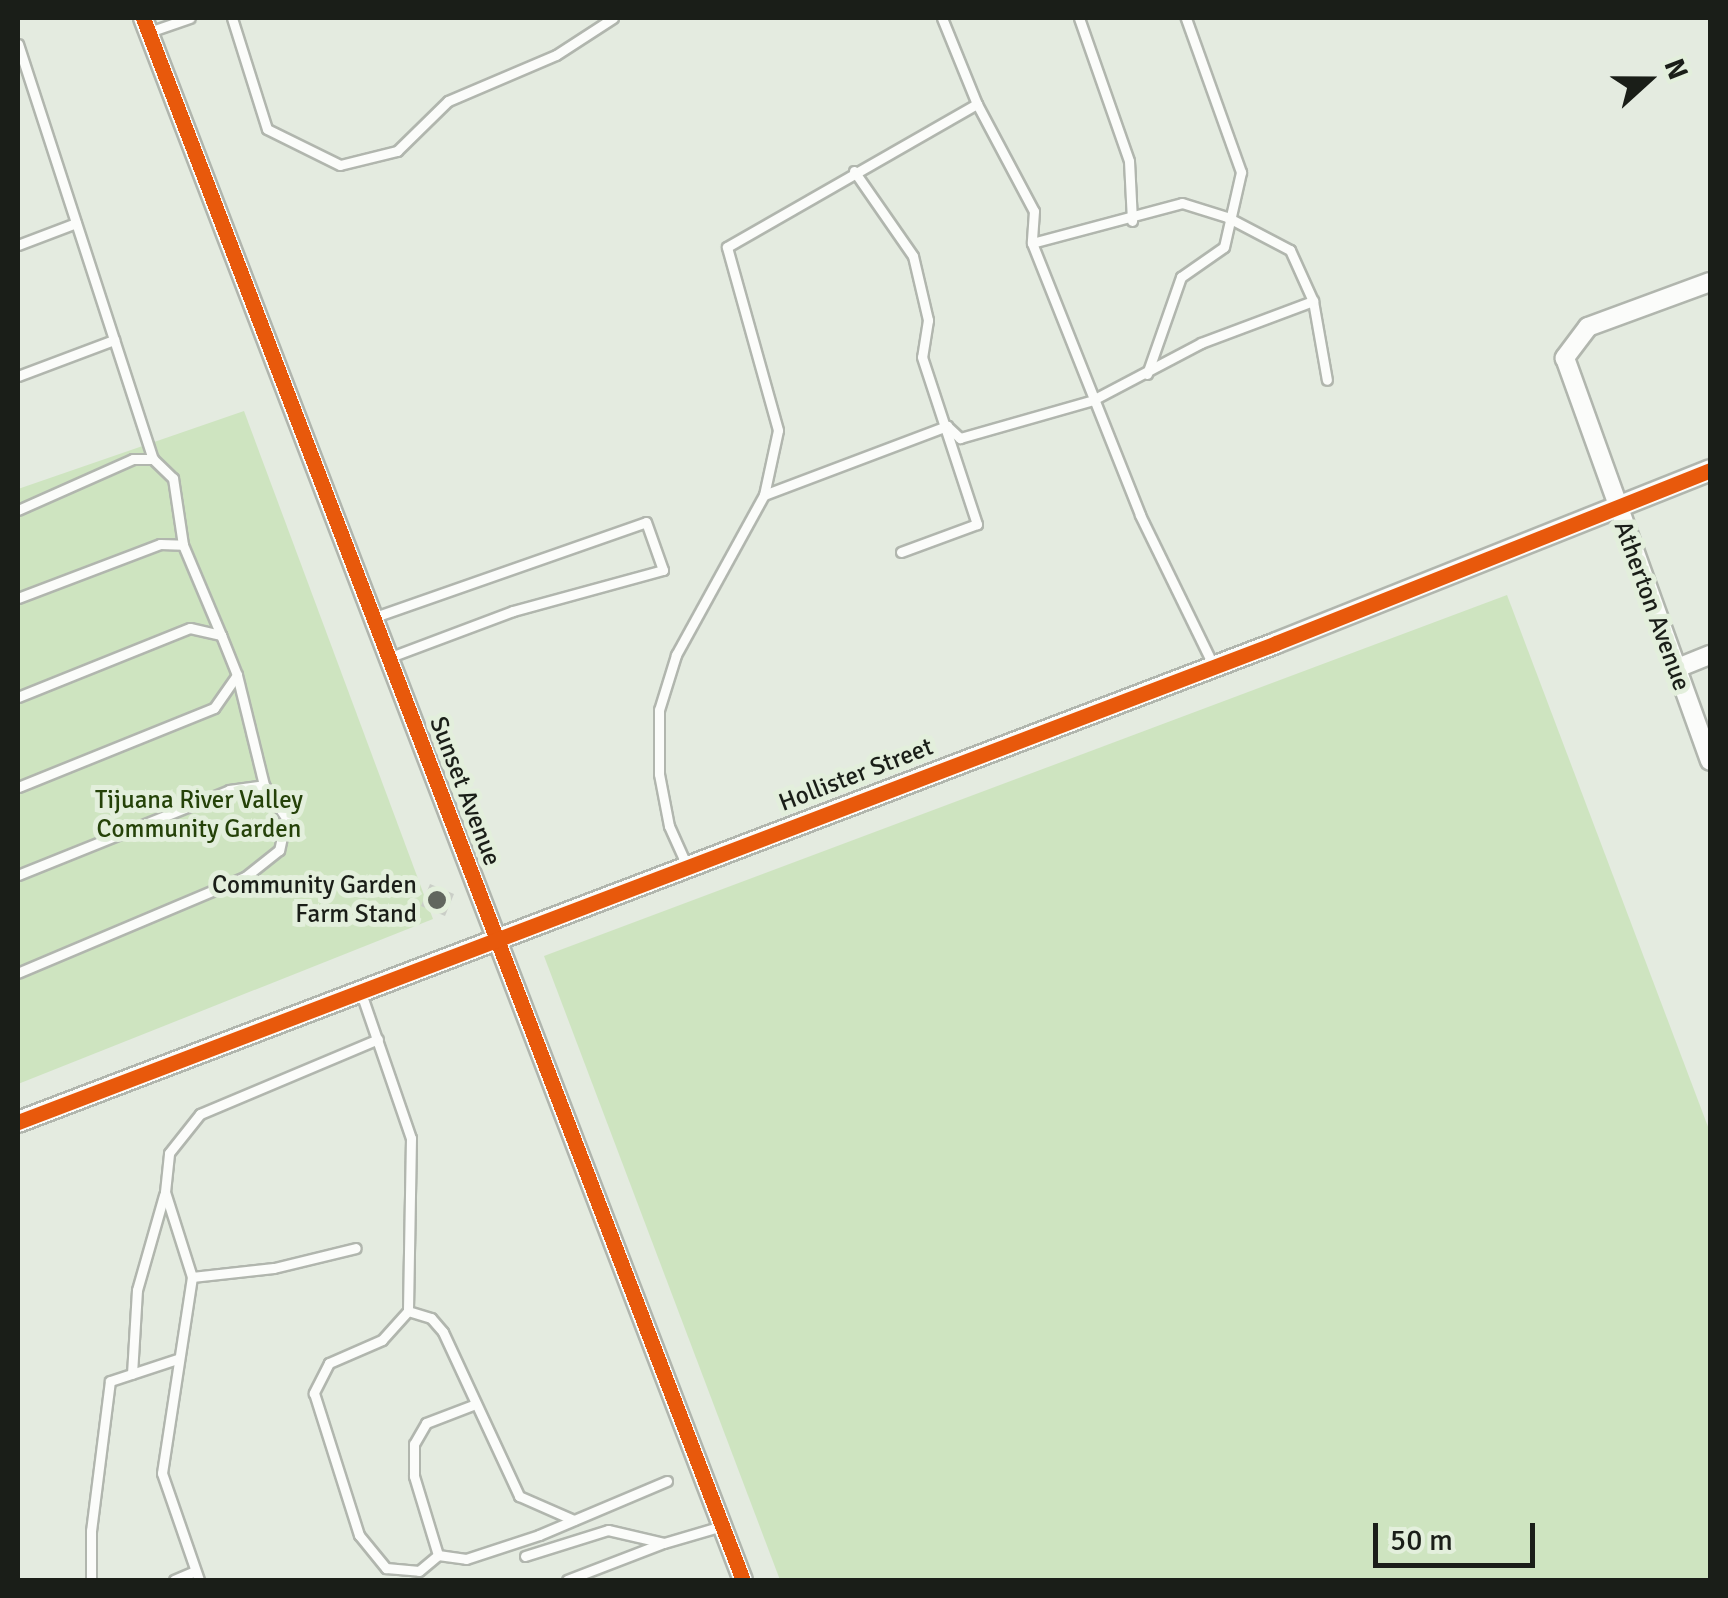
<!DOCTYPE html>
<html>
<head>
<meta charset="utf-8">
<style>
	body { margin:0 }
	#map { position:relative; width:1728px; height:1598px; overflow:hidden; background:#e4ebe0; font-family:Signika,sans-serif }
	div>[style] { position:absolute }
	.green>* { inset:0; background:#cee4c0 }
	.building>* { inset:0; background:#cacec7 }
	.roads { filter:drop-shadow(2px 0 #b1b6ae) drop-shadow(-2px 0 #b1b6ae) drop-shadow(0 2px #b1b6ae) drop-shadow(0 -2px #b1b6ae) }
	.service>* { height:9px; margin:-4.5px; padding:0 4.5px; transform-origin:4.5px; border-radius:4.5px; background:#fbfcfa }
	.minor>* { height:18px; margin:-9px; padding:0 9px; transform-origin:9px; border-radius:9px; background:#fbfcfa }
	.tertiary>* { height:20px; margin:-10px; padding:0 10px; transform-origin:10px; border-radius:10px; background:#fbfcfa }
	.cycleway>* { height:15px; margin:-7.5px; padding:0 7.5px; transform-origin:7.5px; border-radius:7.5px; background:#e8590c }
	.dots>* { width:28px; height:28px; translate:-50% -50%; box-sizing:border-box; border:5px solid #e3efdc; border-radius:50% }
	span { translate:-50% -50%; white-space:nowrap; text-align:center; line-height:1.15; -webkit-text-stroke:10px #e3efdc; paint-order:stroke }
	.street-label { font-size:25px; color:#1a1e18 }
	.park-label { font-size:25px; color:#254209 }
	.poi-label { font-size:25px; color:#1a1e18 }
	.right { translate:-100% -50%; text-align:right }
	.frame { position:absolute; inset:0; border:20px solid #1a1e18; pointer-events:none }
	.north { position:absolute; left:1598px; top:30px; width:100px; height:100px; -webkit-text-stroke:8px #e3efdc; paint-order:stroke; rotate:69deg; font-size:28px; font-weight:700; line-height:40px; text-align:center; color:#1a1e18 }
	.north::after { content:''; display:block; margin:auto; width:35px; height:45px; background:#1a1e18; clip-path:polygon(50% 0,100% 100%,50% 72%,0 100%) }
	.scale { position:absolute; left:1373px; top:1523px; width:162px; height:45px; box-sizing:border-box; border:5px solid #1a1e18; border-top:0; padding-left:12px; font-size:30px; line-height:35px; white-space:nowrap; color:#1a1e18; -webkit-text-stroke:8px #e3efdc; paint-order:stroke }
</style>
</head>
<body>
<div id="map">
	<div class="green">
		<div style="clip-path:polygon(244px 411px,433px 919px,18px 1084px,18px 489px)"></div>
		<div style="clip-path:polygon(1507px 595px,1710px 1132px,1710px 1580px,780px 1580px,544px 956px)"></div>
	</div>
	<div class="building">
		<div style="clip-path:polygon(430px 884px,454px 894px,445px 916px,421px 906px)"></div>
	</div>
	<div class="roads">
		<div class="service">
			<div style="left:232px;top:18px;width:116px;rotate:72.5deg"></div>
			<div style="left:267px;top:129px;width:81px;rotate:26.3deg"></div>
			<div style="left:340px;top:165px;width:59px;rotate:-13.8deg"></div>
			<div style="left:397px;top:151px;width:71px;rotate:-44.4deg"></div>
			<div style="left:448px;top:101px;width:117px;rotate:-23.1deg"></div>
			<div style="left:556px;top:55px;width:68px;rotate:-33deg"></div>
			<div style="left:942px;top:18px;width:93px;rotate:67.9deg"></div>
			<div style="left:977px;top:104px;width:121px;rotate:62deg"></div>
			<div style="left:1034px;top:211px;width:32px;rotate:94deg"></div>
			<div style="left:1032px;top:243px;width:293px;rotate:68.3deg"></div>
			<div style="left:1140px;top:515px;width:169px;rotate:64deg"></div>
			<div style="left:1079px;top:18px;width:151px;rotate:70.7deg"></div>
			<div style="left:1129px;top:161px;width:60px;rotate:87.1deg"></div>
			<div style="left:149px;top:32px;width:43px;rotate:-18.9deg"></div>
			<div style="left:18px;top:44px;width:436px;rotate:72deg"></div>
			<div style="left:854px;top:171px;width:103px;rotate:55.2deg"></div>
			<div style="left:913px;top:256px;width:66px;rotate:76.8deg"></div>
			<div style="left:928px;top:320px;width:37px;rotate:99deg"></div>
			<div style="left:922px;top:357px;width:176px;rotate:71.8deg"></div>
			<div style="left:977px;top:524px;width:81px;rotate:159.8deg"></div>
			<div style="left:1032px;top:243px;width:155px;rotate:-14.9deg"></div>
			<div style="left:1182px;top:203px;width:47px;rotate:17.3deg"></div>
			<div style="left:1227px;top:217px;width:71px;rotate:27.6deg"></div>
			<div style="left:1290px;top:250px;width:56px;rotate:65.7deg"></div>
			<div style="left:1313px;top:301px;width:80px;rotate:80deg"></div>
			<div style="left:18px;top:245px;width:62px;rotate:-20.8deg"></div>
			<div style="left:1147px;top:374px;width:103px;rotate:-70.7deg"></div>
			<div style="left:1181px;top:277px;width:52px;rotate:-34.9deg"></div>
			<div style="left:1224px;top:247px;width:77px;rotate:-77.2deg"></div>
			<div style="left:1241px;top:172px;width:164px;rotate:-109.7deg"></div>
			<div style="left:18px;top:376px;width:103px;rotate:-20.6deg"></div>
			<div style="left:764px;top:495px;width:66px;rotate:-77.8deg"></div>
			<div style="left:778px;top:430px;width:190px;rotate:-105.6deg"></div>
			<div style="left:727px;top:247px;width:288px;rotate:-29.8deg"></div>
			<div style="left:18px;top:510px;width:126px;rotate:-23.9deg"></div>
			<div style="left:133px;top:459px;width:20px"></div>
			<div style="left:153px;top:459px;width:28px;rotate:44deg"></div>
			<div style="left:173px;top:478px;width:68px;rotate:81.5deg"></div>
			<div style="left:18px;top:598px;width:152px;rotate:-20.8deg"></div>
			<div style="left:160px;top:544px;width:23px;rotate:2deg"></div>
			<div style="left:183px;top:545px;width:98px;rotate:67.1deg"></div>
			<div style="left:372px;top:618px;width:290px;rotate:-19.3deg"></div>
			<div style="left:646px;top:522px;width:51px;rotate:70.5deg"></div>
			<div style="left:663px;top:570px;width:156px;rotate:164.7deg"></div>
			<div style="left:513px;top:611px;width:134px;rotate:159.4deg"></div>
			<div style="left:237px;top:675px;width:113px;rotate:76.2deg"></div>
			<div style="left:18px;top:697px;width:185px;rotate:-21.9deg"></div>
			<div style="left:190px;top:628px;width:32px;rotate:13deg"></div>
			<div style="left:221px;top:635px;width:43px;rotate:68.2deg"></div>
			<div style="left:237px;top:675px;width:40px;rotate:124.9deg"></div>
			<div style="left:214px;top:708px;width:211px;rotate:158deg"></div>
			<div style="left:687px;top:866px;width:44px;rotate:-114.2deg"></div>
			<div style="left:669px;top:826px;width:53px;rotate:-100.9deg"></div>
			<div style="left:659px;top:774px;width:64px;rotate:-90deg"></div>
			<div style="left:659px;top:710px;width:58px;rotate:-72.8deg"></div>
			<div style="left:676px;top:655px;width:183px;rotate:-61.2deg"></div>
			<div style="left:764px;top:495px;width:196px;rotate:-20.7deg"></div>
			<div style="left:947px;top:426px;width:18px;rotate:43deg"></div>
			<div style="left:960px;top:438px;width:138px;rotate:-15.9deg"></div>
			<div style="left:1093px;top:400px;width:122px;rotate:-27.8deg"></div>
			<div style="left:1201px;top:343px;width:120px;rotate:-20.6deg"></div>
			<div style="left:18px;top:875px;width:227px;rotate:-21.9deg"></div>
			<div style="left:229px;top:790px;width:35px;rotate:-8deg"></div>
			<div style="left:264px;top:785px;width:40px;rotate:56deg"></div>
			<div style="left:286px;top:818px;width:33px;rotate:102deg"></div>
			<div style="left:279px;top:850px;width:43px;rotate:141.5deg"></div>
			<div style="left:245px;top:877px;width:246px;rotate:157.1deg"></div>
			<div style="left:361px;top:993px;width:153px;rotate:71deg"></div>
			<div style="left:411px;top:1138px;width:173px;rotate:91deg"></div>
			<div style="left:408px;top:1311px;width:39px;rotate:132deg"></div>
			<div style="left:382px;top:1340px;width:58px;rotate:156.5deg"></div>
			<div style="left:329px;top:1363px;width:34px;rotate:117deg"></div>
			<div style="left:314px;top:1393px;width:149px;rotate:72.4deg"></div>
			<div style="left:359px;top:1535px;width:43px;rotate:50.7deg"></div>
			<div style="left:386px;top:1568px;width:33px;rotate:5deg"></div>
			<div style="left:419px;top:1571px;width:25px;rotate:-40deg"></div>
			<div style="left:438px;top:1555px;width:83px;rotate:-106.9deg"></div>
			<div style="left:414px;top:1476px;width:32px;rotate:-90deg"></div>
			<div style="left:414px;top:1444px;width:24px;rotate:-60deg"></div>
			<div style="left:426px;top:1423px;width:50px;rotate:-21deg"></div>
			<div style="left:192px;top:1277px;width:82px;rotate:-6.3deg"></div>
			<div style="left:274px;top:1268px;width:84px;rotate:-13.7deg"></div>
			<div style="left:408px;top:1311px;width:24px;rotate:17deg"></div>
			<div style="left:431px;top:1318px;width:18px;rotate:49deg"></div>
			<div style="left:443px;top:1332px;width:181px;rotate:65.1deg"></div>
			<div style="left:519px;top:1496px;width:60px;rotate:23.6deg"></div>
			<div style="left:132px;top:1374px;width:84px;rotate:-86.6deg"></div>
			<div style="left:137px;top:1290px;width:99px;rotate:-74.1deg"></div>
			<div style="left:438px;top:1555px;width:28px;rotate:8deg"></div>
			<div style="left:466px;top:1559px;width:77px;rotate:-18.2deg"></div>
			<div style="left:539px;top:1535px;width:139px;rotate:-22.9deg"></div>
			<div style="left:525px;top:1556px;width:87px;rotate:-17.4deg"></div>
			<div style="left:608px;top:1530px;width:57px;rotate:13.1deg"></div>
			<div style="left:664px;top:1543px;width:60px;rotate:-16.3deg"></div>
			<div style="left:91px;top:1580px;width:49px;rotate:-90deg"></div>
			<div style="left:91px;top:1531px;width:151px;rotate:-82.8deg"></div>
			<div style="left:110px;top:1381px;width:71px;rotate:-18.2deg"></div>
			<div style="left:174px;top:1580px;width:23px;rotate:-23deg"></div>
			<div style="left:199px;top:1580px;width:113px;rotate:-109.1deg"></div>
			<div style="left:162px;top:1473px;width:198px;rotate:-81.3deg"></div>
			<div style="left:192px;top:1277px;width:89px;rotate:-107.6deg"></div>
			<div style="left:165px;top:1192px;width:39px;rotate:-84deg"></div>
			<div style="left:169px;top:1153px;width:50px;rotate:-51.5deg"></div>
			<div style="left:200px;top:1114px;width:193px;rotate:-22.8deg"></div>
			<div style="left:567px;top:1580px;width:101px;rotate:-21deg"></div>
		</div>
		<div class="minor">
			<div style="left:143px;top:18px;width:1673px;rotate:68.99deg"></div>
			<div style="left:1710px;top:282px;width:130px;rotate:159.8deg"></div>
			<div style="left:1588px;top:327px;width:39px;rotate:127deg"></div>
			<div style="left:1565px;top:358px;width:428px;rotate:70.2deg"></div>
			<div style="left:1675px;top:669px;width:38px;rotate:-22deg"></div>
		</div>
		<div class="tertiary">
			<div style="left:18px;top:1122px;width:1346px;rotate:-20.84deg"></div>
			<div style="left:1276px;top:643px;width:467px;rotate:-21.7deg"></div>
		</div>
	</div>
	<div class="cycleway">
		<div style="left:143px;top:18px;width:1673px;rotate:68.99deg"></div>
		<div style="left:18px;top:1122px;width:1346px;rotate:-20.84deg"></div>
		<div style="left:1276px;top:643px;width:467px;rotate:-21.7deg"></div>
	</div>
	<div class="dots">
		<div style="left:437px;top:900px;background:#61665e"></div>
	</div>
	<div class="street-label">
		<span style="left:1652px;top:606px;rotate:70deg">Atherton Avenue</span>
		<span style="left:856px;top:775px;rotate:-21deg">Hollister Street</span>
		<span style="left:465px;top:791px;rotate:69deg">Sunset Avenue</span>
	</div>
	<div class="park-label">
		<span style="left:199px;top:815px">Tijuana River Valley<br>Community Garden</span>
	</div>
	<div class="poi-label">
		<span class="right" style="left:417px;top:900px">Community Garden<br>Farm Stand</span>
	</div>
	<div class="frame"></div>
	<div class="north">N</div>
	<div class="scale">50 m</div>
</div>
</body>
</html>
